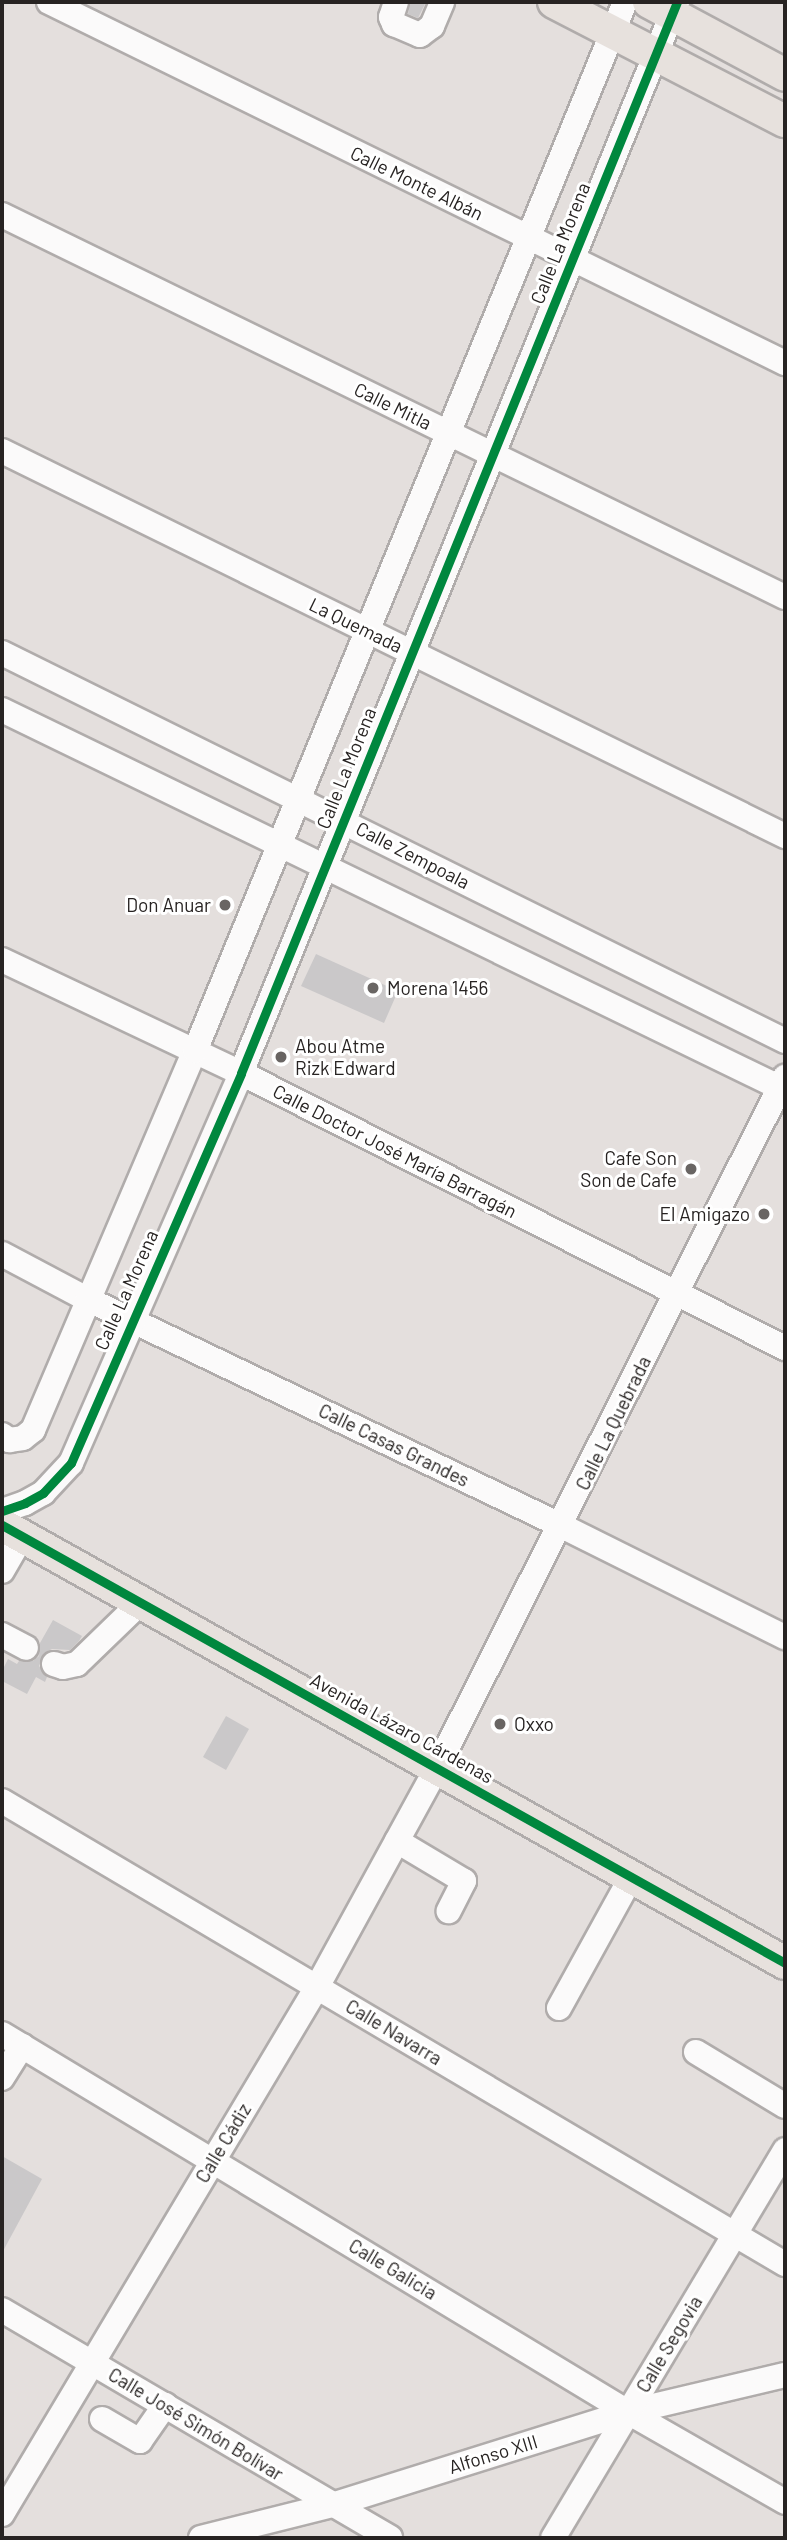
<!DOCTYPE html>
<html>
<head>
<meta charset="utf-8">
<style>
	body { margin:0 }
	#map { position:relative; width:787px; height:2540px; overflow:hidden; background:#e4dfdd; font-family:Barlow,sans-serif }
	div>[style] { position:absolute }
	.building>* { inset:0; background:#cac8c9 }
	.roads { filter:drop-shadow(2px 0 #b0acab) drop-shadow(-2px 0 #b0acab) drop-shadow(0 2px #b0acab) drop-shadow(0 -2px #b0acab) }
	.minor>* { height:24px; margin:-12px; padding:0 12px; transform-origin:12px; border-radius:12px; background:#fbfafa }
	.major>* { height:32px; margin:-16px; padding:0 16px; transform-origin:16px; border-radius:16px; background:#e7e1dd }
	.cycleway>* { height:9px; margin:-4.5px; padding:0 4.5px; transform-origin:4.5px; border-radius:4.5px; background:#00873e }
	.dots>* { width:19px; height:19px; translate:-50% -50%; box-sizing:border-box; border:4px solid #fff; border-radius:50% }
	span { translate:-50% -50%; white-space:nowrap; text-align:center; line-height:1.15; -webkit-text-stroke:6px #fff; paint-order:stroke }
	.street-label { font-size:19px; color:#272322 }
	.poi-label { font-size:19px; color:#272322 }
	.right { translate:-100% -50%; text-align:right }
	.left { translate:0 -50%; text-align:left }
	.frame { position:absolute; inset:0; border:4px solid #272322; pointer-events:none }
</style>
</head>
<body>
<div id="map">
	<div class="building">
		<div style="clip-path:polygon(410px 2px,426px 2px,418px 18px,408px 14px)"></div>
		<div style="clip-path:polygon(316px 954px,398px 991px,384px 1023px,301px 986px)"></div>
		<div style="clip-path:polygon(53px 1620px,82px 1636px,79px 1641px,70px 1650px,52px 1649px,44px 1653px,39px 1666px,47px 1677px,45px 1682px,36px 1677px,27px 1694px,2px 1681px,2px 1671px,8px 1659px,17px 1664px,19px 1661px,33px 1661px,39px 1656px,40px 1643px)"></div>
		<div style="clip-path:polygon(226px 1716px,249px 1729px,226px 1770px,203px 1757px)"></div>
		<div style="clip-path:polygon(2px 2156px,42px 2179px,2px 2253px)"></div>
	</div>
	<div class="roads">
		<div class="minor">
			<div style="left:49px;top:2px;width:820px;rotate:26.13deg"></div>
			<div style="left:396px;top:2px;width:16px;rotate:108deg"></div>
			<div style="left:391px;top:17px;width:8px;rotate:67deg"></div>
			<div style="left:394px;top:24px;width:28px;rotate:23deg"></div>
			<div style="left:420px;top:35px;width:15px;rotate:-37deg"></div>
			<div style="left:432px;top:26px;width:26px;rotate:-67deg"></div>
			<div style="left:2px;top:215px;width:871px;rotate:26.01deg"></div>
			<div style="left:2px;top:451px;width:873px;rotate:26.18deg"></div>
			<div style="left:2px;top:653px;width:874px;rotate:26.36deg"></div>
			<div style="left:2px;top:710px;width:870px;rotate:25.89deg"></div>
			<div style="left:2px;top:960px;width:264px;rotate:25.3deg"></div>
			<div style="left:241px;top:1073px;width:610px;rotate:26.82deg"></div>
			<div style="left:2px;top:1254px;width:96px;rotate:27.9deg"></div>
			<div style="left:87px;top:1299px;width:526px;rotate:25.54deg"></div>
			<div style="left:562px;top:1526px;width:249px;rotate:26.5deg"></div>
			<div style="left:2px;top:1435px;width:9px;rotate:36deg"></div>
			<div style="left:9px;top:1440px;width:14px;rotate:-8deg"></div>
			<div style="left:23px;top:1438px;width:13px;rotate:-39deg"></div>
			<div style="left:33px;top:1430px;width:412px;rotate:-66.9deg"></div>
			<div style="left:195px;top:1051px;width:1134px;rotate:-67.71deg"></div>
			<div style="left:2px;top:1511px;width:24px;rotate:-19deg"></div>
			<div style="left:25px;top:1503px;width:21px;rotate:-29deg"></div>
			<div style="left:43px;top:1493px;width:41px;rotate:-47deg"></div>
			<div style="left:71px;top:1463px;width:425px;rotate:-66.4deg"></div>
			<div style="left:241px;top:1073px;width:1156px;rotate:-67.85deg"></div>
			<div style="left:2px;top:1571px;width:39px;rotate:-60deg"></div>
			<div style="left:2px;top:1635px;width:27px;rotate:28deg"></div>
			<div style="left:54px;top:1664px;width:9px;rotate:18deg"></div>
			<div style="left:63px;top:1667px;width:14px;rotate:-12deg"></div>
			<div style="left:77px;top:1664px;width:88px;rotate:-44.1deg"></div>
			<div style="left:2px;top:1801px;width:910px;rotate:30.6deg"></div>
			<div style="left:397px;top:1841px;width:78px;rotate:30.8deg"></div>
			<div style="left:464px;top:1881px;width:34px;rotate:117deg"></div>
			<div style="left:559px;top:2008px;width:151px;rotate:-61.1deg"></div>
			<div style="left:2px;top:2034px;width:731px;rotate:31.13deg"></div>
			<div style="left:628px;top:2412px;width:181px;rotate:29.8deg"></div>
			<div style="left:696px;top:2052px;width:104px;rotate:31.2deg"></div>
			<div style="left:2px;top:2078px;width:38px;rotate:-58deg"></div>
			<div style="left:2px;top:2310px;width:450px;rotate:30.4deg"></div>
			<div style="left:102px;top:2419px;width:44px;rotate:30.1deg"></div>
			<div style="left:140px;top:2441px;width:44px;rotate:-55.2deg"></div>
			<div style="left:2px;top:2514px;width:614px;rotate:-59.13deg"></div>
			<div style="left:317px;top:1987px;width:250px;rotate:-61.3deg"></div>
			<div style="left:437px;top:1768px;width:774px;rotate:-63.27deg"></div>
			<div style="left:201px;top:2538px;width:135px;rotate:-14.1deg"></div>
			<div style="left:332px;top:2505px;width:310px;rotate:-17.4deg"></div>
			<div style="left:628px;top:2412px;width:161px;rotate:-13.3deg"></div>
			<div style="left:553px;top:2538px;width:452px;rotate:-59.1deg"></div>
		</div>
		<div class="major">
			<div style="left:554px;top:2px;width:260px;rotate:27.3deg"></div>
			<div style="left:649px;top:2px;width:154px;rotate:28.2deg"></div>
			<div style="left:2px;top:1525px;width:897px;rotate:29.22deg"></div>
		</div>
	</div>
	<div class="cycleway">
		<div style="left:2px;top:1511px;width:24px;rotate:-19deg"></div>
		<div style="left:25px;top:1503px;width:21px;rotate:-29deg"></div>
		<div style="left:43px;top:1493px;width:41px;rotate:-47deg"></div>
		<div style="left:71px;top:1463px;width:425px;rotate:-66.4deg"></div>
		<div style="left:241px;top:1073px;width:1156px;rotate:-67.85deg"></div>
		<div style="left:2px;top:1525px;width:897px;rotate:29.22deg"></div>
	</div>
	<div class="dots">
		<div style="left:225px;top:905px;background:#696563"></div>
		<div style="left:373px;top:988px;background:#696563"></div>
		<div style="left:281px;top:1057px;background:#696563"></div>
		<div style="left:691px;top:1169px;background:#696563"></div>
		<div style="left:764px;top:1214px;background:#696563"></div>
		<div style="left:500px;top:1724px;background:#696563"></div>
	</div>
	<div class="street-label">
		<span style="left:417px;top:183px;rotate:26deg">Calle Monte Albán</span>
		<span style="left:560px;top:243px;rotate:-68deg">Calle La Morena</span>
		<span style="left:393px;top:406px;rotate:26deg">Calle Mitla</span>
		<span style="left:356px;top:625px;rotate:26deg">La Quemada</span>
		<span style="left:346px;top:768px;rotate:-68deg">Calle La Morena</span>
		<span style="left:413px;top:855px;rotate:27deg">Calle Zempoala</span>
		<span style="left:395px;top:1151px;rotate:27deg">Calle Doctor José María Barragán</span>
		<span style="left:126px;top:1290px;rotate:-66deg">Calle La Morena</span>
		<span style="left:613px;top:1423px;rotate:-64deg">Calle La Quebrada</span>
		<span style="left:394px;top:1445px;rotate:26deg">Calle Casas Grandes</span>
		<span style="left:402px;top:1728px;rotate:29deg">Avenida Lázaro Cárdenas</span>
		<span style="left:394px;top:2032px;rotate:31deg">Calle Navarra</span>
		<span style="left:223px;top:2143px;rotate:-59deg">Calle Cádiz</span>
		<span style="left:393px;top:2269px;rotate:31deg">Calle Galicia</span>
		<span style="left:669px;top:2344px;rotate:-59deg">Calle Segovia</span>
		<span style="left:196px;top:2424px;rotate:31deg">Calle José Simón Bolívar</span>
		<span style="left:493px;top:2454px;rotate:-17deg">Alfonso XIII</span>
	</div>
	<div class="poi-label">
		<span class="right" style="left:211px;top:905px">Don Anuar</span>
		<span class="left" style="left:387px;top:988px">Morena 1456</span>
		<span class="left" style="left:295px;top:1057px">Abou Atme<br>Rizk Edward</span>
		<span class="right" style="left:677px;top:1169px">Cafe Son<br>Son de Cafe</span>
		<span class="right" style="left:750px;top:1214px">El Amigazo</span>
		<span class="left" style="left:514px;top:1724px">Oxxo</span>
	</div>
	<div class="frame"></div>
</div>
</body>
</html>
